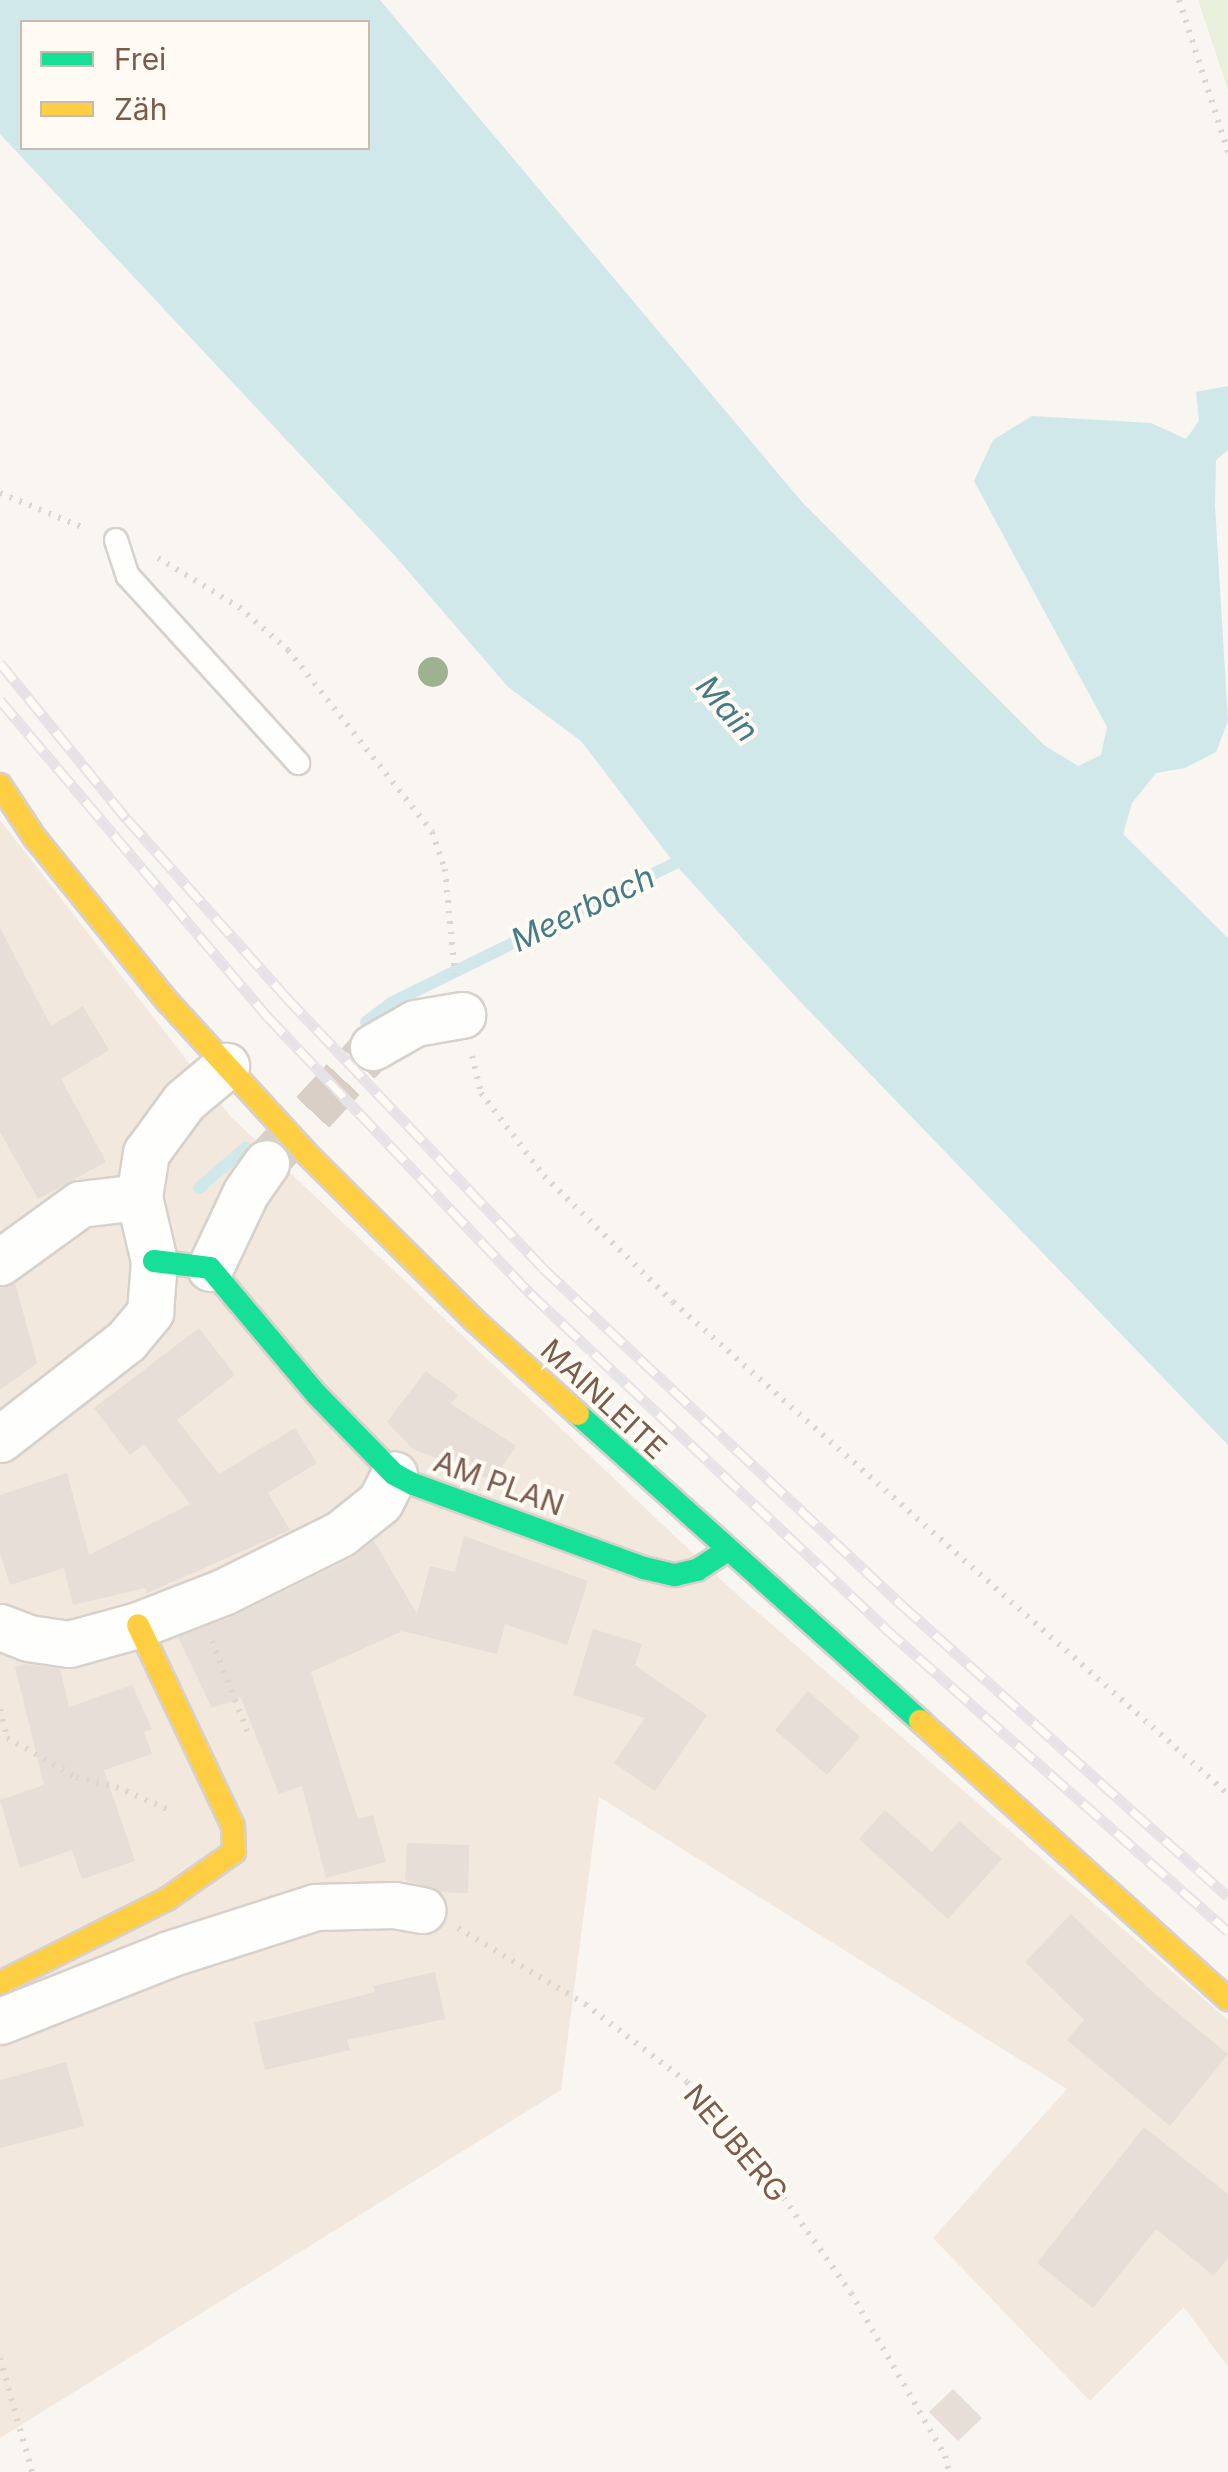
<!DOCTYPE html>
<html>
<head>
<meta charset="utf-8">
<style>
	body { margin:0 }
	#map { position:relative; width:1228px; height:2472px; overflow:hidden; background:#f9f5f0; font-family:Inter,sans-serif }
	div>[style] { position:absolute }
	.residential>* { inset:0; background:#f2e8de }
	.green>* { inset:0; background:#e7f0db }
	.water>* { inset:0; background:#d0e8ea }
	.stream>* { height:12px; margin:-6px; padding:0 6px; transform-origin:6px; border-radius:6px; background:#d0e8ea }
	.building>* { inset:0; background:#e6ded7 }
	.street-tunnel>* { height:45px; margin-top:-22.5px; transform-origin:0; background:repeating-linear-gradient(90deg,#d9cfc7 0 45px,transparent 0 67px) }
	.path>* { height:6px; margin-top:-3px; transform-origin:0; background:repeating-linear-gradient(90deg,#dcd5d0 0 2.5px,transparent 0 10.5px) }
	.roads { filter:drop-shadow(2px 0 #d7d1cb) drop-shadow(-2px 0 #d7d1cb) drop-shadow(0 2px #d7d1cb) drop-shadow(0 -2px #d7d1cb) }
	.lane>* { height:22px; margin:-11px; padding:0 11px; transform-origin:11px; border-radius:11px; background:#fefefd }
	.street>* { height:45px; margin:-22.5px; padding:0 22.5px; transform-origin:22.5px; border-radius:22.5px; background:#fefefd }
	.fast>* { height:22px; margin:-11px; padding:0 11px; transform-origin:11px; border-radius:11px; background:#16e098 }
	.slow>* { height:22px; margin:-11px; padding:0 11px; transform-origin:11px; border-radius:11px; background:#ffcf43 }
	.rail>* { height:11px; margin-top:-5.5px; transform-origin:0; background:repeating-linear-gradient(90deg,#fffaf3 0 22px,#e6e3e7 0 44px); box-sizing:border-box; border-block:2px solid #e6e3e7 }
	.trees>* { width:30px; height:30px; margin:-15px; border-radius:50%; background:#9eb190 }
	span { translate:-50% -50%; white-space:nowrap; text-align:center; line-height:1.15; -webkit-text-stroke:8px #fffaf3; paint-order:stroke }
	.street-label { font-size:30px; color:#7a5c4d }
	.water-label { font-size:32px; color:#437c86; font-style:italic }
	.legend { position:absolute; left:20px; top:20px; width:350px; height:130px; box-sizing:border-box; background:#fffaf3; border:2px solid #cabbb1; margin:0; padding:12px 18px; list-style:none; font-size:30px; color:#7a5c4d }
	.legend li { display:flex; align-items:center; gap:20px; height:50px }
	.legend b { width:50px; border:2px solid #cabbb1 }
</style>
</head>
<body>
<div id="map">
	<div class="residential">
		<div style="clip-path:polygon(0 820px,231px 1117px,732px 1590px,1228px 2020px,1228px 2367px,1184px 2307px,1090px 2401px,933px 2238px,1067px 2089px,599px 1797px,561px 2090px,0 2438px)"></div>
	</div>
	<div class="green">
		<div style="clip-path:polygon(1198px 0,1228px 0,1228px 90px)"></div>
	</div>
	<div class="water">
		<div style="clip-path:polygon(evenodd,0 0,380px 0,802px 502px,1044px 745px,1078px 766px,1101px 755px,1107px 727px,974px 481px,993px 440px,1032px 416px,1151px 423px,1186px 439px,1199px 421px,1196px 392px,1228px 386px,1228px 450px,1216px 460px,1215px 506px,1228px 721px,1216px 752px,1185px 768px,1156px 773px,1132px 803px,1123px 834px,1228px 938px,1228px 1445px,792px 993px,675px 864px,581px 741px,508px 687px,396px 557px,0 134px,0 0,368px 22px,368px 148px,22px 148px,22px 22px,368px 22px)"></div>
	</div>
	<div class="stream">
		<div style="left:366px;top:1022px;width:31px;rotate:-37deg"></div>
		<div style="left:391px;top:1003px;width:331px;rotate:-26.2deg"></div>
		<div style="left:199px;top:1188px;width:61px;rotate:-41deg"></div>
	</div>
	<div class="building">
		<div style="clip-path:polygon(0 928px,51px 1026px,83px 1006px,109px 1050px,61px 1079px,106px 1162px,38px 1199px,0 1132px)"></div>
		<div style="clip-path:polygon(15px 1283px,37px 1363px,0 1390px,0 1288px)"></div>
		<div style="clip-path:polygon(199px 1328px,235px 1375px,177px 1420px,219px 1474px,295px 1428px,317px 1463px,268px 1493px,290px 1530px,147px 1593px,145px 1588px,73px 1605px,64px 1568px,10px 1585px,0 1553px,0 1495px,67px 1473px,89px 1555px,190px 1504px,144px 1444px,130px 1455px,94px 1408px)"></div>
		<div style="clip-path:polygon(426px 1371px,458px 1395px,451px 1404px,516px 1446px,493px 1480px,413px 1449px,387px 1422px)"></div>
		<div style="clip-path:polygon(464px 1536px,588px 1581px,567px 1645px,505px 1624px,497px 1654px,402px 1631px,311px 1672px,358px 1819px,373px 1815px,386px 1862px,326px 1878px,302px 1786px,279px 1794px,241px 1698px,212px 1708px,178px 1637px,234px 1616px,352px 1558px,374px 1541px,417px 1614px,430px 1566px,455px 1572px)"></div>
		<div style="clip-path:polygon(593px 1629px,642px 1644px,635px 1665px,707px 1715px,655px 1791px,614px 1763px,645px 1718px,573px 1695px)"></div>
		<div style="clip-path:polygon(26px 1664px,60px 1669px,69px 1707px,132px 1685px,152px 1729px,144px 1732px,152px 1754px,104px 1770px,135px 1861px,82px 1879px,72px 1850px,20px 1868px,0 1800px,44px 1785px,15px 1667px)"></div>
		<div style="clip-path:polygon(808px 1691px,860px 1737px,827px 1775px,775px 1730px)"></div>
		<div style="clip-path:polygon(885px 1810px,932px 1852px,959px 1821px,1002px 1859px,948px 1919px,859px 1839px)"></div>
		<div style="clip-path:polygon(407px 1843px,469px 1845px,468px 1893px,442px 1892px,405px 1880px)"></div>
		<div style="clip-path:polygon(1071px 1914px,1157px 1996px,1228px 2054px,1170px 2126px,1067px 2040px,1084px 2020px,1025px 1962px)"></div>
		<div style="clip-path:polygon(435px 1972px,445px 2019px,347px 2040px,350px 2050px,265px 2070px,254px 2023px,375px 1992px,373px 1986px)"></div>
		<div style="clip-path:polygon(66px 2062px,84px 2126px,0 2148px,0 2080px)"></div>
		<div style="clip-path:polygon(1144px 2127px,1228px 2194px,1228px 2258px,1214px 2276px,1156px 2229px,1093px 2308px,1037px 2263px)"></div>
		<div style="clip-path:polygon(953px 2389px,982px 2418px,958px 2441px,929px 2412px)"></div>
	</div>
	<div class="street-tunnel">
		<div style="left:267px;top:1161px;width:156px;rotate:-47.1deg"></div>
	</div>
	<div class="path">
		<div style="left:1179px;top:0;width:160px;rotate:72.1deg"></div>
		<div style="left:0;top:493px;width:94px;rotate:22.5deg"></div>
		<div style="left:158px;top:558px;width:95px;rotate:31.2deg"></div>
		<div style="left:239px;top:607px;width:65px;rotate:41.3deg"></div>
		<div style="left:288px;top:650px;width:232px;rotate:51.6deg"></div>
		<div style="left:432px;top:832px;width:39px;rotate:71deg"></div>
		<div style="left:445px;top:869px;width:106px;rotate:84.6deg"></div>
		<div style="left:472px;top:1056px;width:38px;rotate:76deg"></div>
		<div style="left:481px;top:1093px;width:104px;rotate:52.8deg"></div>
		<div style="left:544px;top:1176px;width:180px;rotate:44.3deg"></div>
		<div style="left:673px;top:1302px;width:742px;rotate:41.56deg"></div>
		<div style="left:212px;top:1641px;width:102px;rotate:68.7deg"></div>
		<div style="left:0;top:1709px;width:30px;rotate:76deg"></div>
		<div style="left:7px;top:1738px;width:79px;rotate:29.5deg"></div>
		<div style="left:76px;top:1777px;width:41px;rotate:14deg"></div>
		<div style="left:116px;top:1787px;width:61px;rotate:23.2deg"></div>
		<div style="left:458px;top:1928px;width:148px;rotate:30.9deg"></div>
		<div style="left:585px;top:2004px;width:128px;rotate:37.4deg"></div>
		<div style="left:687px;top:2082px;width:98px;rotate:47.9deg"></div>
		<div style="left:753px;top:2155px;width:169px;rotate:54.6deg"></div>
		<div style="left:851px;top:2293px;width:188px;rotate:60deg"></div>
		<div style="left:945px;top:2456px;width:16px;rotate:76deg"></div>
		<div style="left:0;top:2358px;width:118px;rotate:74.3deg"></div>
	</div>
	<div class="roads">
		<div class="lane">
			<div style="left:116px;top:540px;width:38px;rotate:72deg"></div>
			<div style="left:128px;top:576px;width:253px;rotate:47.7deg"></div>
		</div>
		<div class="street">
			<div style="left:373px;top:1047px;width:48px;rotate:-29.7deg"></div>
			<div style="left:415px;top:1023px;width:48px;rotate:-9.7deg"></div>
			<div style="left:0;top:1262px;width:99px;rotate:-35.9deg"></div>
			<div style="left:80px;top:1204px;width:59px;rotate:-6.8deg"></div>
			<div style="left:210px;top:1268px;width:84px;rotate:-64.7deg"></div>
			<div style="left:246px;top:1192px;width:35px;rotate:-55deg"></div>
			<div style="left:0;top:1439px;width:160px;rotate:-37.9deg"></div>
			<div style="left:126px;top:1341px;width:38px;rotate:-50deg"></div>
			<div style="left:150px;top:1312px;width:51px;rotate:-85.5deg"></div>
			<div style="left:154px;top:1261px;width:66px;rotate:-103.2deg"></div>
			<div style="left:139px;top:1197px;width:45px;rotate:-81deg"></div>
			<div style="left:146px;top:1153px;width:64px;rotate:-53.8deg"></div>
			<div style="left:184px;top:1101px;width:55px;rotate:-39.8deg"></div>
			<div style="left:0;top:1627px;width:30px;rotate:21deg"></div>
			<div style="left:28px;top:1638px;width:41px;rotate:8.3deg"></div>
			<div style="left:69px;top:1644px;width:72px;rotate:-15.4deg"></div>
			<div style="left:138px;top:1625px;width:91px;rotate:-21.2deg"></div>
			<div style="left:223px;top:1592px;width:131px;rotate:-26.4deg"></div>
			<div style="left:340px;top:1534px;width:51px;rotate:-38.7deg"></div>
			<div style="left:380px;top:1502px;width:31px;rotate:-63deg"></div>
			<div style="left:0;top:2021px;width:182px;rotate:-21.6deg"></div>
			<div style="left:169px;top:1954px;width:153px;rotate:-17.8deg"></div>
			<div style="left:315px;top:1907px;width:79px;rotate:-1.5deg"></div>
			<div style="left:394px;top:1905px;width:29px;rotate:10deg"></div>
		</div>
		<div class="fast">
			<div style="left:154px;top:1261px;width:56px;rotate:7.1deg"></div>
			<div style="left:210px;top:1268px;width:166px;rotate:49.9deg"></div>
			<div style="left:317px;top:1395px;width:110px;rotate:45.7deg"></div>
			<div style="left:394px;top:1474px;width:21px;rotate:28deg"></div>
			<div style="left:413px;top:1484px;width:246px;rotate:20deg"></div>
			<div style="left:644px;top:1568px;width:32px;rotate:13deg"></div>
			<div style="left:675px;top:1575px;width:23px;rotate:-13deg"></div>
			<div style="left:697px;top:1570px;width:35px;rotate:-33deg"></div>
			<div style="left:578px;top:1414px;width:460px;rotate:41.9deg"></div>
		</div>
		<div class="slow">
			<div style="left:0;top:785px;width:64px;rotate:56.6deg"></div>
			<div style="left:35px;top:838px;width:211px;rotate:51deg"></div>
			<div style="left:168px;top:1002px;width:207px;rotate:47.5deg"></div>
			<div style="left:308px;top:1155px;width:234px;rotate:44.8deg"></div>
			<div style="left:474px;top:1320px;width:140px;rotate:42.1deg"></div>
			<div style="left:920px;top:1721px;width:415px;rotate:42.1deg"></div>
			<div style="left:0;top:1983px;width:187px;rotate:-26.7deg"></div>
			<div style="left:167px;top:1899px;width:82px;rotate:-35deg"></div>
			<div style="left:234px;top:1852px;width:26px;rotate:-92deg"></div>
			<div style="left:233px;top:1826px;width:222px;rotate:-115.3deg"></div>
		</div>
	</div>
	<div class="rail">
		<div style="left:0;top:663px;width:201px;rotate:50.9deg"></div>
		<div style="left:127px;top:819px;width:239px;rotate:48.2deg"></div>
		<div style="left:286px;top:997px;width:373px;rotate:46.5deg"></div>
		<div style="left:543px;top:1268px;width:492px;rotate:43.2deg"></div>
		<div style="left:902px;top:1605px;width:437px;rotate:41.8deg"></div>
		<div style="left:0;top:700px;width:415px;rotate:49.8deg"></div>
		<div style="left:268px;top:1017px;width:381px;rotate:46.5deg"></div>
		<div style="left:530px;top:1293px;width:488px;rotate:43.3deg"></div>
		<div style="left:885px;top:1628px;width:458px;rotate:41.5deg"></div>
	</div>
	<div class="trees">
		<div style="left:433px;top:672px"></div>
	</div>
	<div class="street-label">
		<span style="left:604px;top:1399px;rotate:43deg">MAINLEITE</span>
		<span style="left:499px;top:1483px;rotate:20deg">AM PLAN</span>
		<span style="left:736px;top:2143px;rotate:50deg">NEUBERG</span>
	</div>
	<div class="water-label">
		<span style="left:727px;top:709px;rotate:49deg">Main</span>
		<span style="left:583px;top:909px;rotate:-26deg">Meerbach</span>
	</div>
	<ul class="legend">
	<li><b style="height:12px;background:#16e098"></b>Frei</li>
	<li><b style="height:12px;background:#ffcf43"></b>Zäh</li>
	</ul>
</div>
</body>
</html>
